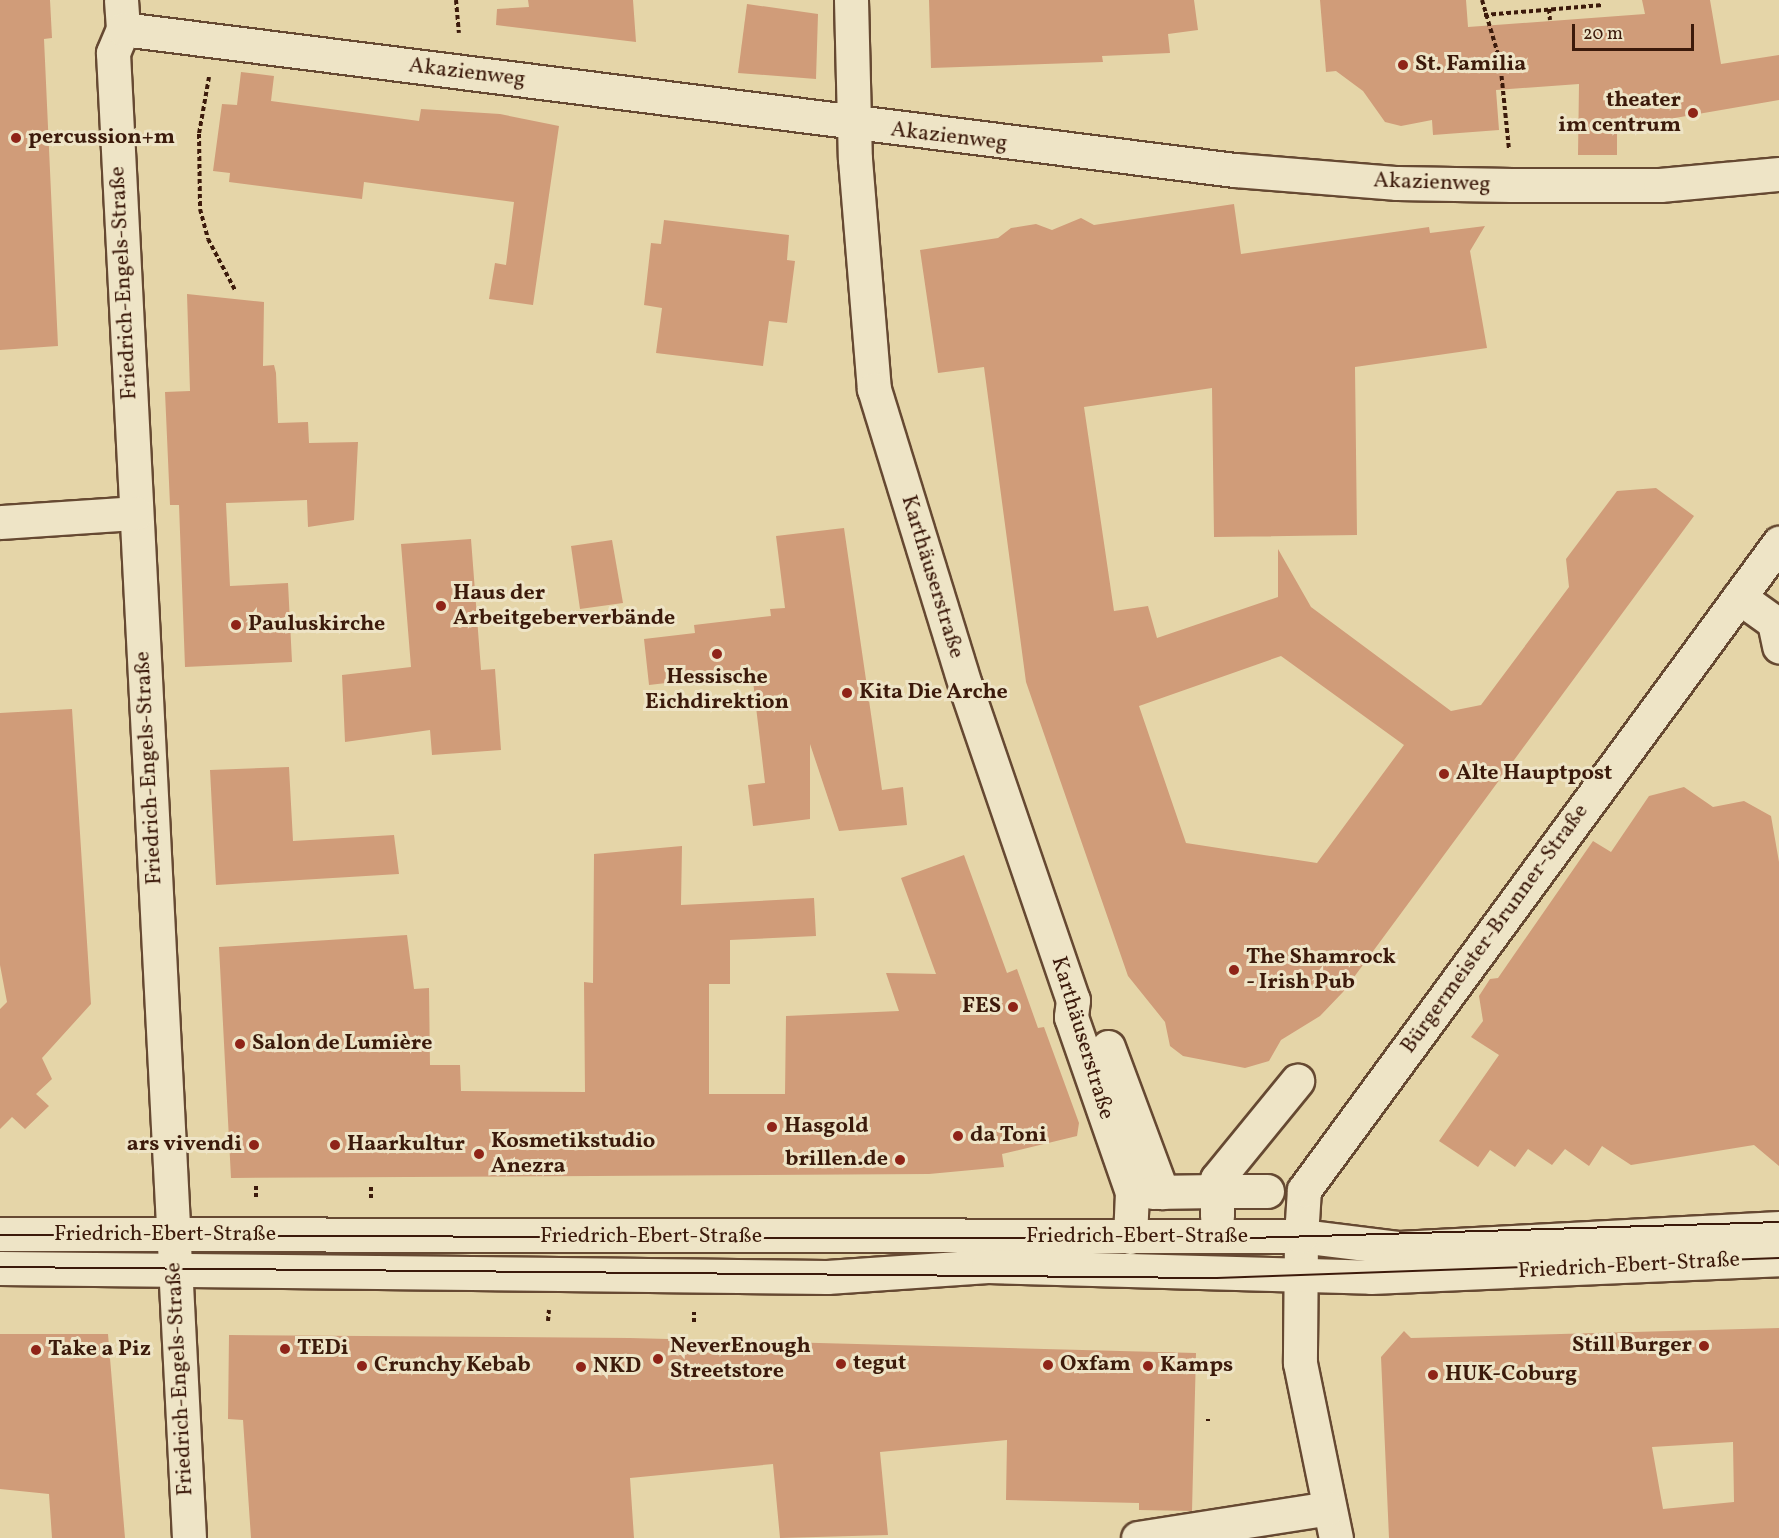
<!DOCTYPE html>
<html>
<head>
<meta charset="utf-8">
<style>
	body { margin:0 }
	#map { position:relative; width:1779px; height:1538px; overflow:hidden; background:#e5d5a8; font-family:Vollkorn,serif }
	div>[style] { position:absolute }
	.building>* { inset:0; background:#d09c79 }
	.path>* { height:4px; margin-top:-2px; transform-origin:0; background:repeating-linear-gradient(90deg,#3c1a0b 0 4.5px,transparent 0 7.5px) }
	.roads { filter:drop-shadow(2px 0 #664932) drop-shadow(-2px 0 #664932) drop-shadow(0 2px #664932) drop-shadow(0 -2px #664932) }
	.street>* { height:33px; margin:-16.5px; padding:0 16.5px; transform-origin:16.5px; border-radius:16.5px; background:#eee4c6 }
	.secondary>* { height:33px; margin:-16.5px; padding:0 16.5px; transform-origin:16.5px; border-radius:16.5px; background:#eee4c6 }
	.tram>* { height:1.5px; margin:-0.75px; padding:0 0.75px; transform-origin:0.75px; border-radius:0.75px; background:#3c1a0b }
	.dots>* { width:16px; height:16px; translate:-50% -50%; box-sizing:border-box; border:3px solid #eee4c6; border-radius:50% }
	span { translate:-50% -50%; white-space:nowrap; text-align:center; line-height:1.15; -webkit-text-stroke:6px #eee4c6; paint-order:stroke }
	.poi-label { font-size:22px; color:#3c1a0b; font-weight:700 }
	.left { translate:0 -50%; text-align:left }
	.right { translate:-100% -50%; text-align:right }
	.street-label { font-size:22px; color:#3c1a0b }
	.scale { position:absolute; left:1572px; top:24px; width:122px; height:27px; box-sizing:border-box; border:3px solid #3c1a0b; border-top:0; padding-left:8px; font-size:18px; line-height:21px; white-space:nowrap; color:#3c1a0b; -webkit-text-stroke:4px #eee4c6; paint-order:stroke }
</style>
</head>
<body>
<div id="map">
	<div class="building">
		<div style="clip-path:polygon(0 0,50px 0,52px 38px,44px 39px,58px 346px,0 350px)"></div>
		<div style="clip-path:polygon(528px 0,633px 0,636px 42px,496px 25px,497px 9px,529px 7px)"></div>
		<div style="clip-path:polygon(929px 0,1194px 0,1198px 30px,1168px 34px,1170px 53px,1102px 56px,1103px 62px,931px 68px)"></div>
		<div style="clip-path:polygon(1320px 0,1466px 0,1468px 27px,1645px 14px,1642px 0,1710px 0,1721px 64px,1779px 55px,1779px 100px,1617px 128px,1617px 155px,1578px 155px,1579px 84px,1496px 90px,1499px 130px,1433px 135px,1432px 120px,1401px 126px,1385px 122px,1363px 91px,1336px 71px,1326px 72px)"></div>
		<div style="clip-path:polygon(747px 4px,818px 14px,816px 79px,738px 73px)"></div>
		<div style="clip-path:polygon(241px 72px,274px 76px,271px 101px,419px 121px,421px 109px,500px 114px,559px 126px,533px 305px,489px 299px,495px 263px,506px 265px,514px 202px,364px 182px,362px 199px,229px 182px,230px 173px,213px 171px,222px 104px,237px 105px)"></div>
		<div style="clip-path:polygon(evenodd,1234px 204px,1241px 254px,1429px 227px,1430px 233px,1485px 226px,1470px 251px,1487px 348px,1355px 367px,1357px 535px,1214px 537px,1212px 388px,1084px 407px,1114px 611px,1148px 606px,1157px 638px,1278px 597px,1278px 549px,1311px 607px,1451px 711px,1481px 705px,1569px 587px,1566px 559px,1617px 491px,1656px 488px,1694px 516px,1343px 992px,1320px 1016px,1281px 1040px,1269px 1061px,1245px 1068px,1183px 1056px,1170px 1046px,1165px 1022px,1128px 976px,1026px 682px,984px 367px,938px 373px,920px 250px,998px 238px,1011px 228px,1036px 224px,1052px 230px,1081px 218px,1094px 225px,1234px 204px,1281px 656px,1404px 745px,1317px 863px,1186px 843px,1139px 706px,1281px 656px)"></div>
		<div style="clip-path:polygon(664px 220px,789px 235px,787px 260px,795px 261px,787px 323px,769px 321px,763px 366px,656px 353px,662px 308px,644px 305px,651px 243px,661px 244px)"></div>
		<div style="clip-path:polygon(187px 294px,264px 302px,263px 366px,274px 365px,276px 373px,278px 423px,308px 422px,309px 443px,358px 442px,354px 520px,308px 527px,307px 500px,226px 503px,230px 586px,288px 583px,292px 662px,185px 667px,179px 505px,170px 505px,165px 392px,190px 391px)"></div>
		<div style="clip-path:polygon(844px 528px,882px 790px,903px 787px,907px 825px,839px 831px,810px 744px,810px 819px,753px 826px,748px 785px,765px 783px,752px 673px,649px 685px,644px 639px,695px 633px,694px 625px,771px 616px,770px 609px,785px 608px,776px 536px)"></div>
		<div style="clip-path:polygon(471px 539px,481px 670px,495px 669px,501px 750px,432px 755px,430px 730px,345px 742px,342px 675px,411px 667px,401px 544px)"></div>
		<div style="clip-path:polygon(612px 540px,623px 603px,580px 609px,571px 546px)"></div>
		<div style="clip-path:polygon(72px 709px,91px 1004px,42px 1058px,52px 1079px,36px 1094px,49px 1106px,25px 1129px,12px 1117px,0 1129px,0 1009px,7px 1002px,0 965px,0 713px)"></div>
		<div style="clip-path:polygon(289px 767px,293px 841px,394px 835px,399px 874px,216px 885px,210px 770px)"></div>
		<div style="clip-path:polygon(1684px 787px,1713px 807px,1744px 801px,1771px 816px,1779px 862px,1779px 1166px,1754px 1145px,1631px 1165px,1602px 1146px,1589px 1166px,1565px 1149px,1552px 1165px,1528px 1149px,1515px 1167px,1490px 1150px,1478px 1167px,1439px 1141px,1499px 1055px,1471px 1037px,1483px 1021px,1479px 996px,1490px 979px,1498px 978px,1593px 841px,1611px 852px,1649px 796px)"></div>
		<div style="clip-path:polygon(682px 846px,681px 905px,814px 898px,816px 936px,730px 940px,730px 984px,709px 984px,709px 1094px,785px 1094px,786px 1016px,899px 1011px,886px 973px,936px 974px,901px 878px,964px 855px,1007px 973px,1017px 969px,1038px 1028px,1044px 1027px,1079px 1123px,1077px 1136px,1002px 1154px,1004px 1167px,929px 1174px,231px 1178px,219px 947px,407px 935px,414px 989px,429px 988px,430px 1065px,460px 1065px,461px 1091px,585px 1092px,584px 982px,593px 983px,594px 854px)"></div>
		<div style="clip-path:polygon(evenodd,1779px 1328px,1779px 1538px,1389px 1538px,1381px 1357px,1404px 1331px,1411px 1338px,1779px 1328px,1733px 1442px,1734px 1502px,1663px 1509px,1652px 1447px,1733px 1442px)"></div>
		<div style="clip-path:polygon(0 1334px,108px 1334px,125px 1538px,52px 1538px,49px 1494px,0 1489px)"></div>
		<div style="clip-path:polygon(229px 1335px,630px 1338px,1196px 1353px,1192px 1511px,1139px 1510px,1139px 1503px,1006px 1500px,1007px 1440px,880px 1452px,888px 1535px,780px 1538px,773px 1464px,630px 1478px,634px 1538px,251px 1538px,243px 1420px,228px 1419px)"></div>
	</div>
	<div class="path">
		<div style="left:456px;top:0;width:33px;rotate:85deg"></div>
		<div style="left:1482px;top:0;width:64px;rotate:73.6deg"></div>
		<div style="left:1500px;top:61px;width:88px;rotate:84.2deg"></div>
		<div style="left:1549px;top:9px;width:11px;rotate:85deg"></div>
		<div style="left:1484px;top:15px;width:119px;rotate:-4.8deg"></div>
		<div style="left:209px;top:77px;width:58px;rotate:100deg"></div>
		<div style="left:199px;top:134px;width:75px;rotate:89.2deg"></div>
		<div style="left:200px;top:209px;width:31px;rotate:75deg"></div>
		<div style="left:208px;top:239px;width:58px;rotate:62.1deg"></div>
		<div style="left:371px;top:1187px;width:11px;rotate:90deg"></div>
		<div style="left:256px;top:1197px;width:11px;rotate:-90deg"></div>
		<div style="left:548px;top:1321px;width:11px;rotate:-85deg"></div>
		<div style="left:694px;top:1322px;width:10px;rotate:-90deg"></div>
		<div style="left:1208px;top:1421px;width:2px;rotate:-90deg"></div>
	</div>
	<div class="roads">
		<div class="street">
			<div style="left:121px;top:0;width:29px;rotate:86deg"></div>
			<div style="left:123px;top:29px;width:26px;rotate:113deg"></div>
			<div style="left:113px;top:53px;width:1487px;rotate:87.07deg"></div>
			<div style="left:851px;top:0;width:159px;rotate:88.6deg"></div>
			<div style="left:855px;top:159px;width:231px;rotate:85.3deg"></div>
			<div style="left:874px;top:389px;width:310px;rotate:72.9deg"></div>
			<div style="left:965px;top:685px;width:333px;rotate:71.1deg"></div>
			<div style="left:1073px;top:1000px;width:17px;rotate:97deg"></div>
			<div style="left:1071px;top:1017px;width:185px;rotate:70.8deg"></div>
			<div style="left:1132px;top:1192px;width:45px;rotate:92.5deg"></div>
			<div style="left:123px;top:29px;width:1121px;rotate:7.23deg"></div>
			<div style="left:1235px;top:170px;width:163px;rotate:4.6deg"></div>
			<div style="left:1397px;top:183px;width:115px;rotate:1deg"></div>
			<div style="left:1512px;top:185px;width:148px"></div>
			<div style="left:1660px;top:185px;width:120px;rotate:-5.3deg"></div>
			<div style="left:0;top:522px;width:136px;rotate:-3.8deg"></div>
			<div style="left:1739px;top:597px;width:43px;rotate:35.5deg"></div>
			<div style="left:1774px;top:622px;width:25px;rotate:78deg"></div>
			<div style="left:1108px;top:1047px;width:155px;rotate:69.6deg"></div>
			<div style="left:1152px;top:1192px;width:65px;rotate:-0.9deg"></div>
			<div style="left:1217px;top:1191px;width:12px;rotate:-90deg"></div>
			<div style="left:1217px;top:1179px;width:127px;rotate:-50.8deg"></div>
			<div style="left:1217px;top:1216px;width:25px;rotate:-90deg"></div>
			<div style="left:1217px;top:1191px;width:50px"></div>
			<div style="left:1301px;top:1236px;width:127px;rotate:90.5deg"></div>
			<div style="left:1300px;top:1363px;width:179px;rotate:78.4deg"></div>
			<div style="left:1138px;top:1538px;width:193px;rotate:-8.9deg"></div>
		</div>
		<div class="secondary">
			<div style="left:0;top:1234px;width:1301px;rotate:0.09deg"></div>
			<div style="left:1301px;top:1236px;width:99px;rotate:7deg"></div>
			<div style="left:1399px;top:1248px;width:381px;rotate:-3deg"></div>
			<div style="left:1301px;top:1236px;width:46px;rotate:-86.3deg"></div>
			<div style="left:1304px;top:1190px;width:803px;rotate:-53.72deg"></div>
			<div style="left:0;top:1268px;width:827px;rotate:0.62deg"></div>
			<div style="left:827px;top:1277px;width:161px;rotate:-3.9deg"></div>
			<div style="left:988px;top:1266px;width:383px;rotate:1.6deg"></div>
			<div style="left:1371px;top:1277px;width:408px;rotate:-2.5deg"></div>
		</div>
	</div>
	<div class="tram">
		<div style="left:0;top:1235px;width:1217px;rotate:0.19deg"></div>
		<div style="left:1217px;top:1239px;width:562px;rotate:-1.73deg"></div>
		<div style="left:0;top:1267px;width:1217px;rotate:0.52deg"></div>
		<div style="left:1217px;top:1278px;width:562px;rotate:-2.04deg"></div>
	</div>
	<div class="dots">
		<div style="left:1403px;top:65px;background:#8f2418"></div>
		<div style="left:1693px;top:113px;background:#8f2418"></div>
		<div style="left:16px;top:138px;background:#8f2418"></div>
		<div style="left:441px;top:606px;background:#8f2418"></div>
		<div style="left:236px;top:625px;background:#8f2418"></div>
		<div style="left:717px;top:654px;background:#8f2418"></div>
		<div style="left:847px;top:693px;background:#8f2418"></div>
		<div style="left:1444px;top:774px;background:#8f2418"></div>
		<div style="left:1234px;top:970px;background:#8f2418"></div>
		<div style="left:1013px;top:1007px;background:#8f2418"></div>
		<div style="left:240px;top:1044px;background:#8f2418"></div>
		<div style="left:772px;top:1127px;background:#8f2418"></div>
		<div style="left:958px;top:1136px;background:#8f2418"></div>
		<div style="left:254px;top:1145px;background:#8f2418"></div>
		<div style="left:335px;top:1145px;background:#8f2418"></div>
		<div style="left:479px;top:1154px;background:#8f2418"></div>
		<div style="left:900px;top:1160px;background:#8f2418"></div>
		<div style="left:1704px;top:1346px;background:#8f2418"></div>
		<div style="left:285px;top:1349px;background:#8f2418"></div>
		<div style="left:36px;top:1350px;background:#8f2418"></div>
		<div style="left:658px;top:1359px;background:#8f2418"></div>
		<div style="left:841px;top:1364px;background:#8f2418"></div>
		<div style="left:1048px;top:1365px;background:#8f2418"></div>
		<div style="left:362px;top:1366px;background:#8f2418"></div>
		<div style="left:1148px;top:1366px;background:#8f2418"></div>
		<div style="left:581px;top:1367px;background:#8f2418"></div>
		<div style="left:1433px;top:1375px;background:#8f2418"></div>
	</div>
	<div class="poi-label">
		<span class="left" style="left:1415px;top:65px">St. Familia</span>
		<span class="right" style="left:1681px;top:113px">theater<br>im centrum</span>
		<span class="left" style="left:28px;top:138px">percussion+m</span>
		<span class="left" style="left:453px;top:606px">Haus der<br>Arbeitgeberverbände</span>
		<span class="left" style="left:248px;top:625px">Pauluskirche</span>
		<span style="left:717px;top:690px">Hessische<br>Eichdirektion</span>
		<span class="left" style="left:859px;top:693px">Kita Die Arche</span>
		<span class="left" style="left:1456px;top:774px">Alte Hauptpost</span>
		<span class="left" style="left:1246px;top:970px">The Shamrock<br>- Irish Pub</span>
		<span class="right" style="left:1001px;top:1007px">FES</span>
		<span class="left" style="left:252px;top:1044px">Salon de Lumière</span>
		<span class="left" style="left:784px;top:1127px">Hasgold</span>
		<span class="left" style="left:970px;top:1136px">da Toni</span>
		<span class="left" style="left:491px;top:1154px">Kosmetikstudio<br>Anezra</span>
		<span class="right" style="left:242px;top:1145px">ars vivendi</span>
		<span class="left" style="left:347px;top:1145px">Haarkultur</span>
		<span class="right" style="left:888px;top:1160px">brillen.de</span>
		<span class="left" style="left:670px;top:1359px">NeverEnough<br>Streetstore</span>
		<span class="right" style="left:1692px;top:1346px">Still Burger</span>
		<span class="left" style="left:297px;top:1349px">TEDi</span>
		<span class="left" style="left:48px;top:1350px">Take a Piz</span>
		<span class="left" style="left:853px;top:1364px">tegut</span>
		<span class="left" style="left:1060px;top:1365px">Oxfam</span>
		<span class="left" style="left:374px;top:1366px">Crunchy Kebab</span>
		<span class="left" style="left:1160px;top:1366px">Kamps</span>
		<span class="left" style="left:593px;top:1367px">NKD</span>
		<span class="left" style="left:1445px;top:1375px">HUK-Coburg</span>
	</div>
	<div class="street-label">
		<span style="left:467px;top:73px;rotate:7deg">Akazienweg</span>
		<span style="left:949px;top:137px;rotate:7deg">Akazienweg</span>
		<span style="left:1432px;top:183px;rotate:2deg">Akazienweg</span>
		<span style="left:124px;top:283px;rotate:-93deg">Friedrich-Engels-Straße</span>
		<span style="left:932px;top:577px;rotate:73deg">Karthäuserstraße</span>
		<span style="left:149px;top:768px;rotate:-93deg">Friedrich-Engels-Straße</span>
		<span style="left:1495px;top:929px;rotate:-54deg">Bürgermeister-Brunner-Straße</span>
		<span style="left:1082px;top:1038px;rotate:73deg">Karthäuserstraße</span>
		<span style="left:165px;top:1235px">Friedrich-Ebert-Straße</span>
		<span style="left:651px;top:1237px">Friedrich-Ebert-Straße</span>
		<span style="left:1137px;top:1237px">Friedrich-Ebert-Straße</span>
		<span style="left:1629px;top:1266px;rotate:-3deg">Friedrich-Ebert-Straße</span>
		<span style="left:180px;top:1379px;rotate:-93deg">Friedrich-Engels-Straße</span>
	</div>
	<div class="scale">20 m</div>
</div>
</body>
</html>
